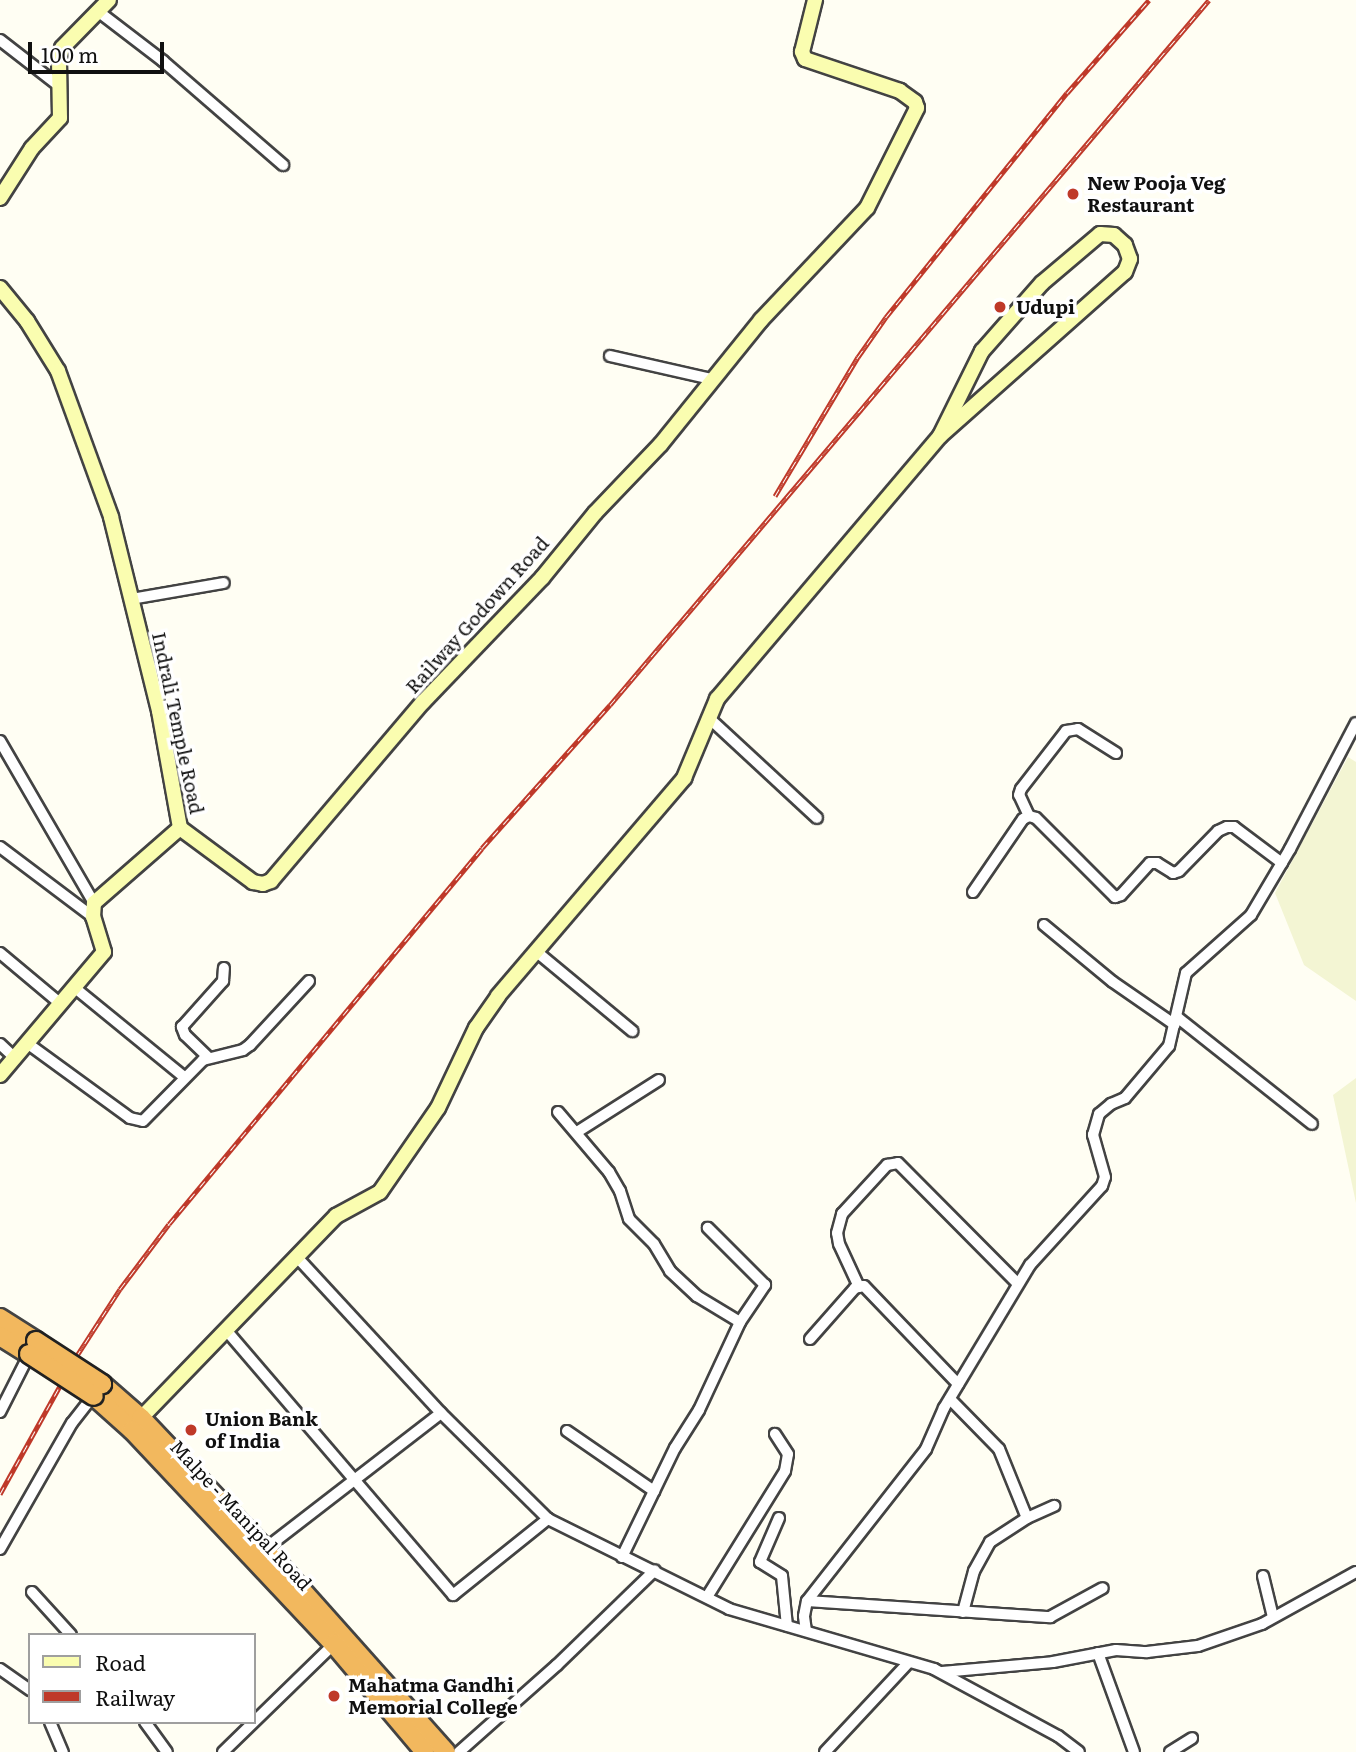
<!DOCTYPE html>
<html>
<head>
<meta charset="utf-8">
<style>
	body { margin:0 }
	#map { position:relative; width:1356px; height:1752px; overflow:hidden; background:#fffef3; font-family:Literata,serif }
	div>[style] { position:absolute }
	.farmland>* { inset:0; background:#f3f5d3 }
	.roads { filter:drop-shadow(2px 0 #434343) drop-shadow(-2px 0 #434343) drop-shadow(0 2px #434343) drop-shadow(0 -2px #434343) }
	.street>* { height:10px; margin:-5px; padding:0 5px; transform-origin:5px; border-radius:5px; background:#fff }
	.secondary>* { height:14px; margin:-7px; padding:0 7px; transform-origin:7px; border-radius:7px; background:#fafdb0 }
	.highway>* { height:18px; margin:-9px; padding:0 9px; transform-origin:9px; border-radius:9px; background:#f2b85e }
	.rail>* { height:5px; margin-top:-2.5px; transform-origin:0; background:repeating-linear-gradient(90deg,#fff 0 8px,#bf3929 0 16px); box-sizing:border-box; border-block:2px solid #bf3929 }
	.bridges { filter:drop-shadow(2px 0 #212121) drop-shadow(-2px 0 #212121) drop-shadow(0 2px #212121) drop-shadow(0 -2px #212121) }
	.highway-bridge>* { height:18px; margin:-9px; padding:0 9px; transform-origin:9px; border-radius:9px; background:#f2b85e }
	.dots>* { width:19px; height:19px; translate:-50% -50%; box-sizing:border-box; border:4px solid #fff; border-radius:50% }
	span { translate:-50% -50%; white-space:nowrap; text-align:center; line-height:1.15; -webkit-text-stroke:7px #fff; paint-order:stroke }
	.poi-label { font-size:19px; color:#101010; font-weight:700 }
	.left { translate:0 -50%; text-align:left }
	.street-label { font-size:19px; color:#101010 }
	.legend { position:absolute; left:28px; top:1633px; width:228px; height:91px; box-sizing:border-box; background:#fff; border:2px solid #9f9f9f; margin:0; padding:9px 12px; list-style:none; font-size:21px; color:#101010 }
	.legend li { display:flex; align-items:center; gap:14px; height:35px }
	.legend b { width:35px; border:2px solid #9f9f9f }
	.scale { position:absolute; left:28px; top:42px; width:136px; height:32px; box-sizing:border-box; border:4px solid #101010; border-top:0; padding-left:9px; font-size:21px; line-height:24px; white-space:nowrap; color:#101010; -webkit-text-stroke:5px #fff; paint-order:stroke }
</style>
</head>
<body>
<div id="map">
	<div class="farmland">
		<div style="clip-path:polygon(1348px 757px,1356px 762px,1356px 1001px,1304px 965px,1275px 893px)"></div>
		<div style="clip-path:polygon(1356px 1078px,1356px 1203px,1333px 1095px)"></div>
	</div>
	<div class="roads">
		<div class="street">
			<div style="left:99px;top:12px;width:81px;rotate:37.4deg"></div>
			<div style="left:163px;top:61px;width:159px;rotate:40.9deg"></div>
			<div style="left:0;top:40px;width:73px;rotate:37.8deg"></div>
			<div style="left:610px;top:356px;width:104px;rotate:12.8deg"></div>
			<div style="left:131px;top:599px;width:94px;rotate:-9.8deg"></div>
			<div style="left:709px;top:718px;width:147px;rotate:42.8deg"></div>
			<div style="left:0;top:741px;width:187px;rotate:59.9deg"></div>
			<div style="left:1029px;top:816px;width:23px;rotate:-115deg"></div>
			<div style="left:1019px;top:795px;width:6px;rotate:-72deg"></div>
			<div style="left:1021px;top:789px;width:73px;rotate:-52.2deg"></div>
			<div style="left:1066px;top:731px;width:12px;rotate:-9deg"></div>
			<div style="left:1078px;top:729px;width:45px;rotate:32.3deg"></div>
			<div style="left:0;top:847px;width:116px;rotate:37deg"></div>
			<div style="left:973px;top:892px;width:88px;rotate:-55.6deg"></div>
			<div style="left:1023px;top:819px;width:7px;rotate:-27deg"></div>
			<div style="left:1029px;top:816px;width:7px;rotate:16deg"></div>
			<div style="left:1036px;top:818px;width:112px;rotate:45deg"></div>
			<div style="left:1115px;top:897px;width:6px;rotate:-18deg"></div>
			<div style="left:1121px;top:895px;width:43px;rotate:-47.8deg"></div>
			<div style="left:1150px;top:863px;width:7px"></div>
			<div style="left:1157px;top:863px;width:19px;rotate:32deg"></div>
			<div style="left:1173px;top:873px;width:6px;rotate:-18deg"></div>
			<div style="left:1179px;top:871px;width:56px;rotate:-45.7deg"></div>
			<div style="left:1218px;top:831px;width:10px;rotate:-24deg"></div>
			<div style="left:1227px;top:827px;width:7px"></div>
			<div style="left:1234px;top:827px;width:60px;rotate:36.9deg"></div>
			<div style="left:1044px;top:925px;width:89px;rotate:39.6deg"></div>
			<div style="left:1113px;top:982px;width:75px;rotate:34.7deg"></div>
			<div style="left:537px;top:952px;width:124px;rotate:39.7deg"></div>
			<div style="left:0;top:953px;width:80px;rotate:39.9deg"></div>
			<div style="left:75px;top:988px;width:141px;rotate:39.2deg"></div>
			<div style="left:1177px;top:1017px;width:172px;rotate:38.4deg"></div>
			<div style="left:27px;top:1043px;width:127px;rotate:36.1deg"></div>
			<div style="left:130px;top:1118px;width:13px;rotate:13deg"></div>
			<div style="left:143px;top:1121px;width:86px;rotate:-45.5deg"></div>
			<div style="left:203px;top:1060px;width:41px;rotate:-14deg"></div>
			<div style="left:243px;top:1050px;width:9px;rotate:-36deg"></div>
			<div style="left:250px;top:1045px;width:87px;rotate:-47.3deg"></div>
			<div style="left:0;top:1044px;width:21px;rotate:43deg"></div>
			<div style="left:209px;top:1058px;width:33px;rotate:-136deg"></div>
			<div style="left:185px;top:1035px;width:9px;rotate:-111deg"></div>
			<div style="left:182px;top:1027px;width:62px;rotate:-48.3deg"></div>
			<div style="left:223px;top:981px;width:13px;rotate:-86deg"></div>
			<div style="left:558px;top:1112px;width:79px;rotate:49.6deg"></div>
			<div style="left:609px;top:1172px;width:22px;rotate:60deg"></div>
			<div style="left:620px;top:1191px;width:29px;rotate:72deg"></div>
			<div style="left:629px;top:1219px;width:35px;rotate:45deg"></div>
			<div style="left:654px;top:1244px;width:31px;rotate:59deg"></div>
			<div style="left:670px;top:1271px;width:37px;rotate:43deg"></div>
			<div style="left:697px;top:1296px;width:50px;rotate:31.2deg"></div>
			<div style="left:577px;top:1132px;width:97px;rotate:-32.4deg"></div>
			<div style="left:296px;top:1256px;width:214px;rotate:47.3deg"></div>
			<div style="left:441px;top:1413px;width:151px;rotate:44.7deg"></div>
			<div style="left:548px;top:1519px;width:202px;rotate:26.4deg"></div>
			<div style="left:729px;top:1609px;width:214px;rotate:16.3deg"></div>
			<div style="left:934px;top:1669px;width:141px;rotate:28.4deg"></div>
			<div style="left:1058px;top:1736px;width:26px;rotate:37deg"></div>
			<div style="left:859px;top:1287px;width:47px;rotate:-114.9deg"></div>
			<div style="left:839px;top:1244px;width:11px;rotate:-100deg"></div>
			<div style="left:837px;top:1233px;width:20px;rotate:-75deg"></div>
			<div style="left:842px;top:1214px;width:67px;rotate:-47.4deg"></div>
			<div style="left:887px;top:1165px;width:11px;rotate:-10deg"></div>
			<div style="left:898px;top:1163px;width:170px;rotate:45.2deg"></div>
			<div style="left:226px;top:1330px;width:349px;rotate:49.4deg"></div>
			<div style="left:453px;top:1595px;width:122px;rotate:-38.7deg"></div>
			<div style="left:810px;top:1339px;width:68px;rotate:-48.6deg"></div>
			<div style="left:855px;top:1288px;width:9px;rotate:-13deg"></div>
			<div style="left:864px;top:1286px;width:136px;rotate:46.2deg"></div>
			<div style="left:950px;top:1399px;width:70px;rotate:45.6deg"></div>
			<div style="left:999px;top:1449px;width:74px;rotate:67.9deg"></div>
			<div style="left:0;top:1412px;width:68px;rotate:-63.1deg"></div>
			<div style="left:567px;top:1431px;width:106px;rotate:34.6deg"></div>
			<div style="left:779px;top:1518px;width:48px;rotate:113.4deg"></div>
			<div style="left:760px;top:1562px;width:26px;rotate:32deg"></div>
			<div style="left:782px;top:1576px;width:50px;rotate:84.3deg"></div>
			<div style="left:0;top:1549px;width:145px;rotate:-60.3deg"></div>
			<div style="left:72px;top:1423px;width:39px;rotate:-52deg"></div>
			<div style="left:265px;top:1549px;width:222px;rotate:-37.7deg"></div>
			<div style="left:622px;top:1557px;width:121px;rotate:-64.1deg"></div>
			<div style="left:675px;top:1448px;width:45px;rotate:-57.7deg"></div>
			<div style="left:699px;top:1410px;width:97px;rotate:-65deg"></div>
			<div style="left:740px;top:1322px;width:45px;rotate:-56deg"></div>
			<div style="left:765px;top:1285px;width:81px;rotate:-135deg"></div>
			<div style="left:1263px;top:1576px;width:42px;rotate:76.3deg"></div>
			<div style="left:32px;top:1592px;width:58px;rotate:47.8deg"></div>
			<div style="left:707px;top:1597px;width:148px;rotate:-58.2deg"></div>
			<div style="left:785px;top:1471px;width:17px;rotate:-80deg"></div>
			<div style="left:788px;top:1454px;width:24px;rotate:-123deg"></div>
			<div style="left:807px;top:1601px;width:244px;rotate:3.8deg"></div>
			<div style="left:1050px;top:1617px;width:60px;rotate:-28.7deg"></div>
			<div style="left:963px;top:1612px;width:42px;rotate:-75deg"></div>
			<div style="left:974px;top:1571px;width:33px;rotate:-61deg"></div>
			<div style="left:990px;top:1542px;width:44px;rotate:-33deg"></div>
			<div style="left:1027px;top:1518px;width:30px;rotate:-24deg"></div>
			<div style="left:806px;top:1631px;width:15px;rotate:-98deg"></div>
			<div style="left:804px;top:1616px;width:15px;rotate:-79deg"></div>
			<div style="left:807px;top:1601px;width:193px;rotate:-51.9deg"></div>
			<div style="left:926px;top:1449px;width:45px;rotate:-66.3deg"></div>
			<div style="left:944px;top:1408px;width:167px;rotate:-59deg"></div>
			<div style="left:1030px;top:1265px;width:107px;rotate:-47.7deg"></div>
			<div style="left:1102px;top:1186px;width:9px;rotate:-72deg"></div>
			<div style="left:1105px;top:1177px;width:44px;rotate:-105.9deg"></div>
			<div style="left:1093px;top:1135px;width:22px;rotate:-74deg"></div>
			<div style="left:1099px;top:1114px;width:16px;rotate:-40deg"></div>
			<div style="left:1111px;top:1104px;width:15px;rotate:-23deg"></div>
			<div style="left:1125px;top:1098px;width:68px;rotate:-49.8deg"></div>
			<div style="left:1169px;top:1046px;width:75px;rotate:-76.9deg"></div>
			<div style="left:1186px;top:973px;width:87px;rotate:-41.7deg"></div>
			<div style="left:1251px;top:915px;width:77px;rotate:-59.4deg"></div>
			<div style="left:1290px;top:849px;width:142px;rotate:-62.4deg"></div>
			<div style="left:1098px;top:1653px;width:105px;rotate:70deg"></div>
			<div style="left:0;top:1669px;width:37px;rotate:35deg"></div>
			<div style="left:942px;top:1672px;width:111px;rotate:-5.1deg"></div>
			<div style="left:1053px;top:1662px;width:64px;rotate:-10.8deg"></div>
			<div style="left:1116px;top:1650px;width:31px;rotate:4deg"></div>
			<div style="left:1147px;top:1652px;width:51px;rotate:-6.7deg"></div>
			<div style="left:1198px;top:1646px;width:68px;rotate:-19deg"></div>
			<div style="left:1262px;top:1624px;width:107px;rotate:-29deg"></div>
			<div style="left:50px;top:1722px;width:33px;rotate:67deg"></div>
			<div style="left:145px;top:1722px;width:37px;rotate:54deg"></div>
			<div style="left:223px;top:1752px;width:155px;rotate:-44.2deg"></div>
			<div style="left:459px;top:1752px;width:131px;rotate:-41.6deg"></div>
			<div style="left:557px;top:1665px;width:136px;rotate:-44.1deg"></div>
			<div style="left:825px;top:1752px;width:123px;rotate:-47deg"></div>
			<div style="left:1170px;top:1752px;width:26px;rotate:-32deg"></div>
		</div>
		<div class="secondary">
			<div style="left:0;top:198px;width:59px;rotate:-57.4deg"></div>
			<div style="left:32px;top:148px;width:41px;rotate:-47deg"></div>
			<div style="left:60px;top:118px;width:58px;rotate:-91deg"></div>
			<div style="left:59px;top:60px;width:12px;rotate:-76deg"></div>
			<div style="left:62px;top:48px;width:67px;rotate:-45.6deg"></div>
			<div style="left:0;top:288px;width:43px;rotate:50.7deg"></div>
			<div style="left:27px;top:321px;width:59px;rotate:58.2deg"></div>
			<div style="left:58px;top:371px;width:155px;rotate:70deg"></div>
			<div style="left:111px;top:517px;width:200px;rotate:76.1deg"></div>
			<div style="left:159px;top:711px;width:119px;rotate:79.8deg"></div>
			<div style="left:180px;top:828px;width:91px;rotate:36.5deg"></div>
			<div style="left:253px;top:882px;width:10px;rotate:11deg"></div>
			<div style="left:263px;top:884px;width:9px;rotate:-21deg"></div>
			<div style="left:271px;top:881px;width:235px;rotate:-49.7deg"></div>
			<div style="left:423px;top:702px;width:172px;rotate:-46.2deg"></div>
			<div style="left:542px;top:578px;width:84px;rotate:-50.8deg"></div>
			<div style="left:595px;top:513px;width:95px;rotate:-46.3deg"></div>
			<div style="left:661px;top:444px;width:159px;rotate:-51.1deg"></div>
			<div style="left:761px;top:320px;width:154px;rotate:-46.6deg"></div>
			<div style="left:867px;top:208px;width:112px;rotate:-63.4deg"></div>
			<div style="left:917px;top:108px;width:6px;rotate:-108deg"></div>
			<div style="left:915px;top:102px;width:19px;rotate:-144deg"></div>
			<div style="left:900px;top:91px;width:100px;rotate:-161.4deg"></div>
			<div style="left:805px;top:59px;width:8px;rotate:-113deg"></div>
			<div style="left:802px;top:52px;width:54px;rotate:-76deg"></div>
			<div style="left:0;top:1075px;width:161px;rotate:-49.8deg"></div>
			<div style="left:104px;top:952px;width:37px;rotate:-107deg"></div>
			<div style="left:93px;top:917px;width:14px;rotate:-86deg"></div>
			<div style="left:94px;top:903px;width:114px;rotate:-41.1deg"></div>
			<div style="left:141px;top:1418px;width:281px;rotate:-46deg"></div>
			<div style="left:336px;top:1216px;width:50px;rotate:-28.6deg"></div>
			<div style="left:380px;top:1192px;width:102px;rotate:-55.4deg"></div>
			<div style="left:438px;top:1108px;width:89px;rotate:-64.6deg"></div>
			<div style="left:476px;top:1028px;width:39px;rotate:-55deg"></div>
			<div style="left:498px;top:996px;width:287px;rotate:-49.5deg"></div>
			<div style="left:684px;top:778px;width:86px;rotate:-67.3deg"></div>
			<div style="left:717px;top:699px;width:345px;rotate:-49.7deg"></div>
			<div style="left:940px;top:436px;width:247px;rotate:-41.6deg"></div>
			<div style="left:1125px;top:272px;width:14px;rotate:-69deg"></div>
			<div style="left:1130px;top:259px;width:15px;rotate:-110deg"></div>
			<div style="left:1125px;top:245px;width:15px;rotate:-138deg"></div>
			<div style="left:1114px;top:235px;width:14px;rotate:-176deg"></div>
			<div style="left:1100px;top:234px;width:76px;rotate:139.8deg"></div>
			<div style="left:1042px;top:283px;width:91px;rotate:131.4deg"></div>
			<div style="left:982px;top:351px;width:95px;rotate:116.3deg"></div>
		</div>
		<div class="highway">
			<div style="left:0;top:1318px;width:43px;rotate:32.6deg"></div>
			<div style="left:0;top:1336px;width:34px;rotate:32deg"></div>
			<div style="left:102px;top:1384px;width:52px;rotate:41.1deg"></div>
			<div style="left:141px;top:1418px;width:180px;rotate:46.6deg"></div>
			<div style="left:265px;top:1549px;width:272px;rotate:48.3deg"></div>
			<div style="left:94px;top:1396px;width:51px;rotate:41.8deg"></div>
			<div style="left:132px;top:1430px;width:294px;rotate:46.7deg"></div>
			<div style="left:334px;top:1644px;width:141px;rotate:49.9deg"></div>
		</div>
	</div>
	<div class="rail">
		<div style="left:775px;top:496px;width:162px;rotate:-59.2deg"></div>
		<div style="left:858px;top:357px;width:49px;rotate:-55deg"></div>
		<div style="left:886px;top:317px;width:288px;rotate:-51.1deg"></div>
		<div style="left:1067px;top:93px;width:124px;rotate:-48.6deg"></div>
		<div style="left:0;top:1494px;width:157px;rotate:-61deg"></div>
		<div style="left:76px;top:1357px;width:81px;rotate:-57.1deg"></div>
		<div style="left:120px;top:1289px;width:81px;rotate:-53deg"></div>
		<div style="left:169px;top:1224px;width:489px;rotate:-50.2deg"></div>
		<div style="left:482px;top:848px;width:192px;rotate:-48.2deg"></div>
		<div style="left:610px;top:705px;width:925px;rotate:-49.65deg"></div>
	</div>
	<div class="bridges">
		<div class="highway-bridge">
			<div style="left:36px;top:1341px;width:79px;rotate:33.1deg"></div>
			<div style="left:29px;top:1354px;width:77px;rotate:32.9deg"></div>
		</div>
	</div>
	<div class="dots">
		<div style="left:1073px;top:194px;background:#bf3929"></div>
		<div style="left:1000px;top:307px;background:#bf3929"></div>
		<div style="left:191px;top:1430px;background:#bf3929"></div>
		<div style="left:334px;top:1696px;background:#bf3929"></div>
	</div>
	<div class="poi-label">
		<span class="left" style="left:1087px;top:194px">New Pooja Veg<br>Restaurant</span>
		<span class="left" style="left:1016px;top:307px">Udupi</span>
		<span class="left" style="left:205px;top:1430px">Union Bank<br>of India</span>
		<span class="left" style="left:348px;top:1696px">Mahatma Gandhi<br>Memorial College</span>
	</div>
	<div class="street-label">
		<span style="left:477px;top:615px;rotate:-48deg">Railway Godown Road</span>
		<span style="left:178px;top:723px;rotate:78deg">Indrali Temple Road</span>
		<span style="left:241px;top:1515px;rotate:47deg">Malpe - Manipal Road</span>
	</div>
	<ul class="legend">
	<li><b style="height:9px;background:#fafdb0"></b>Road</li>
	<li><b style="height:9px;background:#bf3929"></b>Railway</li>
	</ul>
	<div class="scale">100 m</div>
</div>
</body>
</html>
